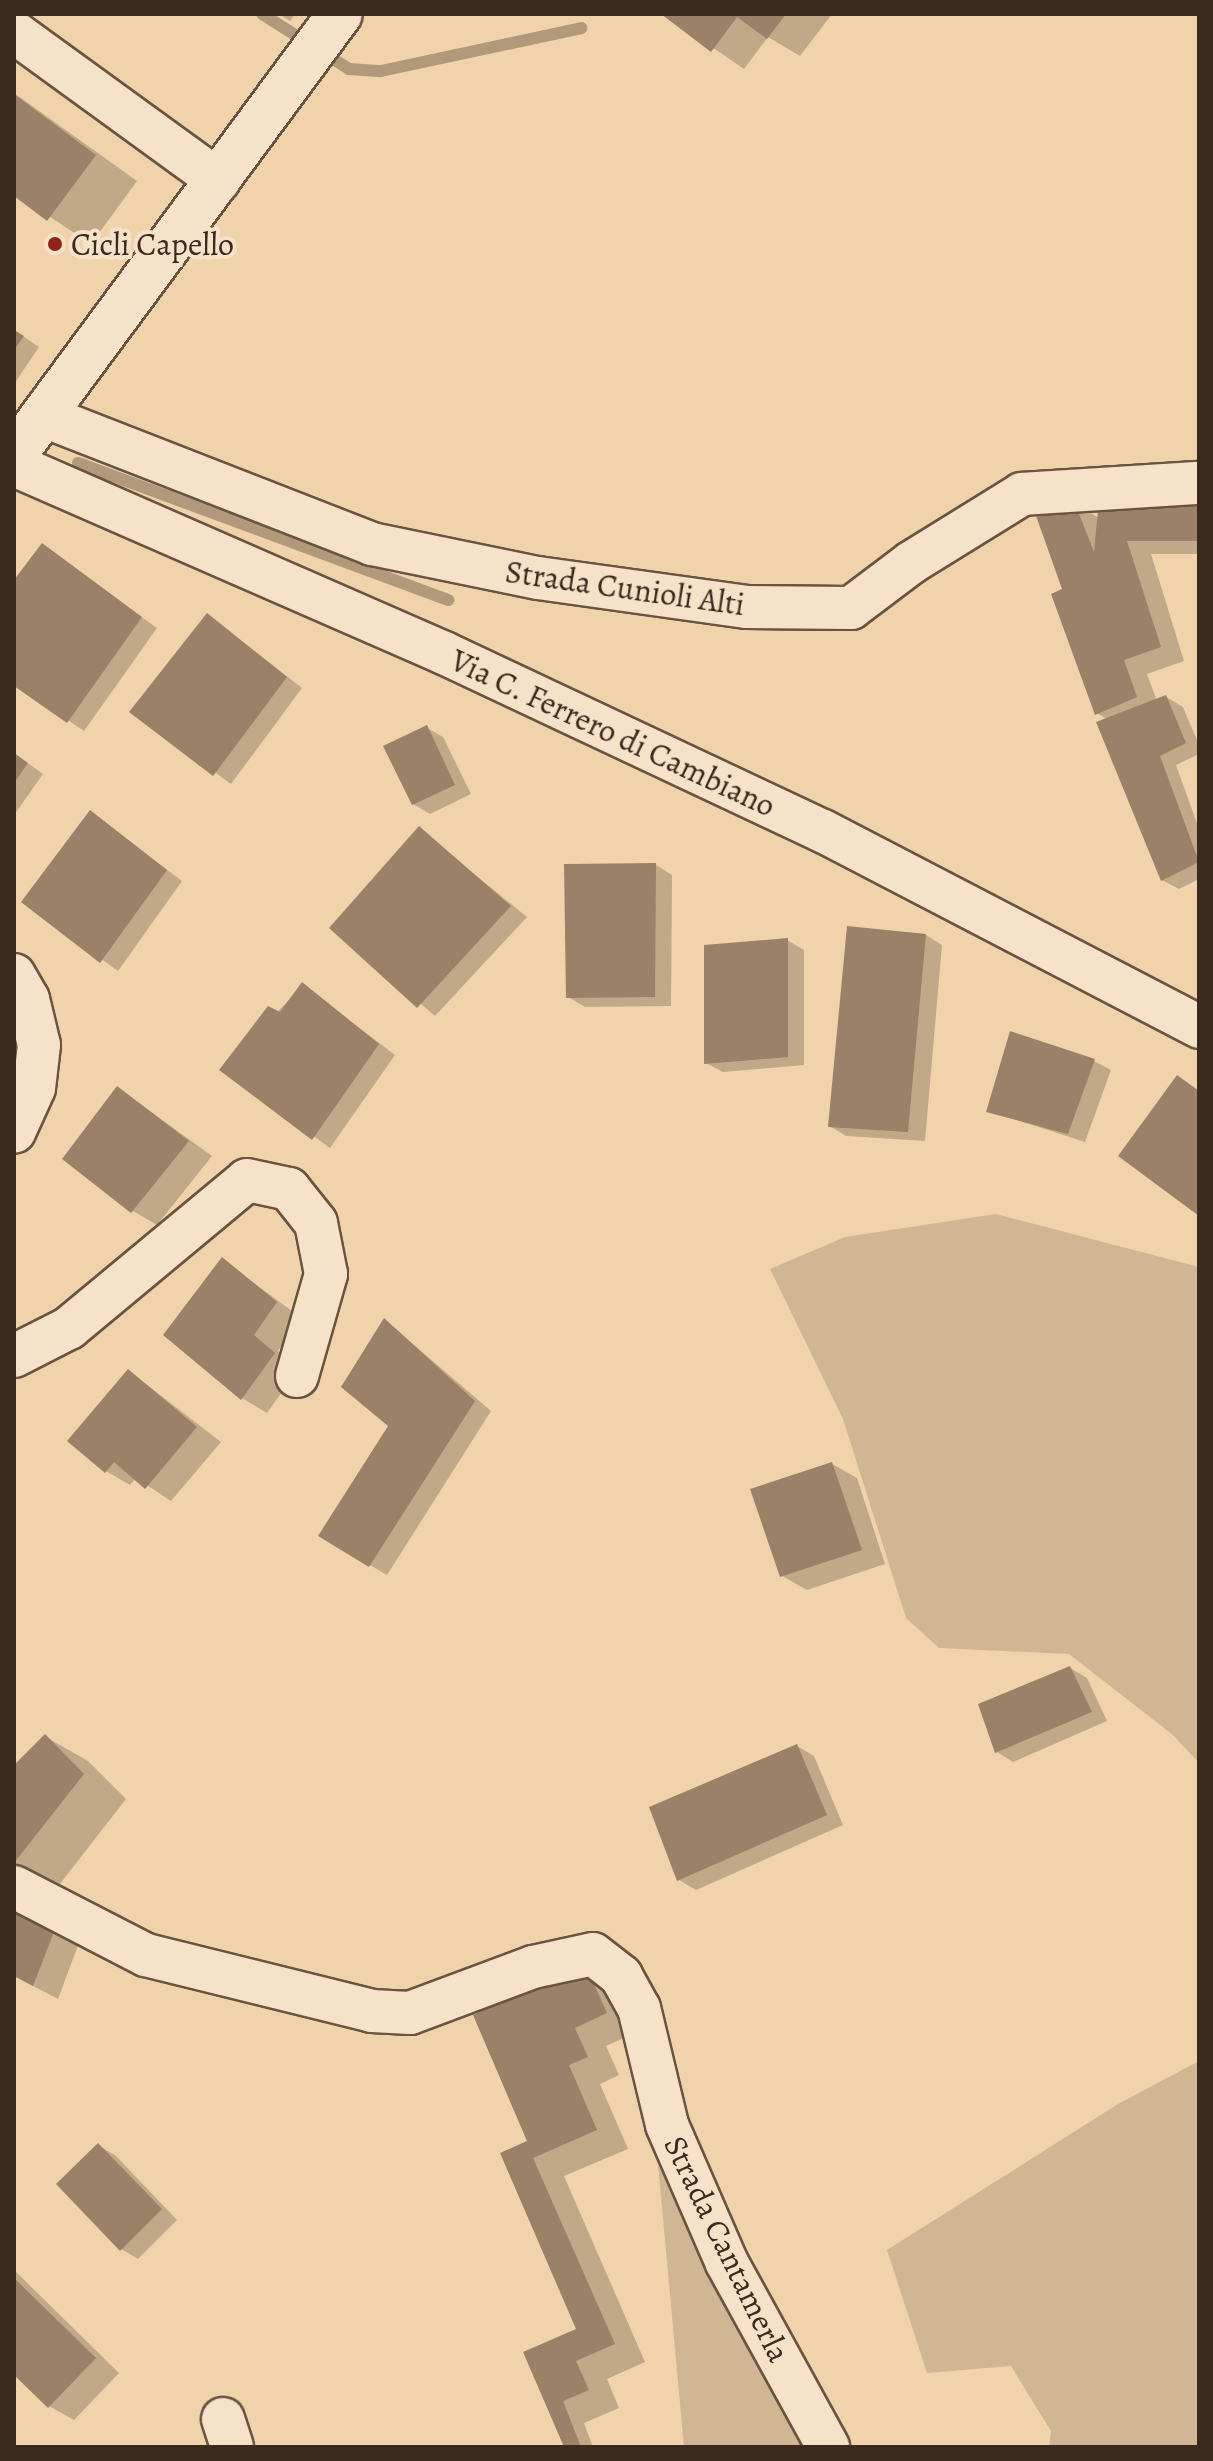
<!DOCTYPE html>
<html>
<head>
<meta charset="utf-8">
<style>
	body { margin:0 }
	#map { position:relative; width:1213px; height:2461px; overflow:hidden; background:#f0d3ab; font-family:Alegreya,serif }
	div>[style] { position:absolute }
	.green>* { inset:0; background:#d1b693 }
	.shadow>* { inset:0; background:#0003 }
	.stream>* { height:12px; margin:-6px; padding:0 6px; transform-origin:6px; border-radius:6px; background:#b3997b }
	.building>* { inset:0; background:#9a8167 }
	.roads { filter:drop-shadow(2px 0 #695441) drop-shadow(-2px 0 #695441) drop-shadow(0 2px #695441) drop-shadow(0 -2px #695441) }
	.minor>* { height:42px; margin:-21px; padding:0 21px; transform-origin:21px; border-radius:21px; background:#f5e2c8 }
	.secondary>* { height:44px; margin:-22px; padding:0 22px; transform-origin:22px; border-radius:22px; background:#f5e2c8 }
	.dots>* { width:22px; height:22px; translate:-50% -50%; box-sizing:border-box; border:4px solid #f5e2c8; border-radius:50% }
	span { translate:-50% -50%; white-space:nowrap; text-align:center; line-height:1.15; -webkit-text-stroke:8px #f5e2c8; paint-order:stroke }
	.poi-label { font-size:32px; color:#3c291e }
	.left { translate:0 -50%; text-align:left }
	.street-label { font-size:32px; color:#3c291e }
	.frame { position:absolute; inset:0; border:16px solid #3c291e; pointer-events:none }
</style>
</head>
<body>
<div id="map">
	<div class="green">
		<div style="clip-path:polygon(996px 1214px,1199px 1267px,1199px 1763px,1173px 1735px,1069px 1654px,939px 1648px,906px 1618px,843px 1419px,770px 1269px,845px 1237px)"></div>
		<div style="clip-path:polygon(646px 2033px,784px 2337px,851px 2447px,684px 2447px)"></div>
		<div style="clip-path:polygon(1199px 2061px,1199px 2447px,1049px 2447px,1051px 2431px,1011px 2366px,927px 2373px,887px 2250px,1118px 2104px)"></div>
	</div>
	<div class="shadow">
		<div style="clip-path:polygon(279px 14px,295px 14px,290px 21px)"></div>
		<div style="clip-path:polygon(664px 14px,832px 14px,800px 56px,768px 37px,744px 69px)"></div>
		<div style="clip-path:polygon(14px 93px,137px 181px,91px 244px,14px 193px)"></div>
		<div style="clip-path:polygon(14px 330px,39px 347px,14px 384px)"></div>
		<div style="clip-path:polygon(1199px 496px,1199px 554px,1151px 554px,1184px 661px,1147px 674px,1157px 701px,1166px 697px,1183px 707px,1199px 745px,1199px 754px,1176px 765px,1199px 829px,1199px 879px,1179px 889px,1162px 880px,1108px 720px,1097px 713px,1064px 590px,1074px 503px,1099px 518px)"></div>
		<div style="clip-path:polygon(43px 546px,157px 628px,84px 731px,14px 684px,14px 584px)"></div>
		<div style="clip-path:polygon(208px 615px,302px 688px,231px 784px,132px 712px)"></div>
		<div style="clip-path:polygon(427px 728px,443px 737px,471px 794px,430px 814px,413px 804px)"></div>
		<div style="clip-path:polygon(14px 753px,43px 774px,14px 815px)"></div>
		<div style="clip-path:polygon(90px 812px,182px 881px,118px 971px,23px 902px)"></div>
		<div style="clip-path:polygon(419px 829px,527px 917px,435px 1016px,332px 928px)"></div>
		<div style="clip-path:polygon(656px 865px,672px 875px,671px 1006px,585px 1007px,568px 997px)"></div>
		<div style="clip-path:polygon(926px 935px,942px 945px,925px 1141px,846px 1136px,830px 1126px)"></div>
		<div style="clip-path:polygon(787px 940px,804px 950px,804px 1065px,723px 1072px,706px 1063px)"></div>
		<div style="clip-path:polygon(303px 985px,395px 1055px,330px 1148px,222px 1070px)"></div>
		<div style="clip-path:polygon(1094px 1061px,1111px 1070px,1085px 1142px,989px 1111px)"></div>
		<div style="clip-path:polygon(118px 1088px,212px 1156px,157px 1225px,133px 1211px)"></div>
		<div style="clip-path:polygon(223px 1260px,300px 1317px,278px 1351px,299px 1368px,267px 1413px,242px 1398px)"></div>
		<div style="clip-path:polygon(385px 1320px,491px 1411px,387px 1575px,320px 1536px,391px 1426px)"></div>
		<div style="clip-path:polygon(129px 1371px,221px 1442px,171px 1501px,136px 1478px,130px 1485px,106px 1471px)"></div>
		<div style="clip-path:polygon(832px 1464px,857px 1478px,885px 1564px,807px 1590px,782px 1576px)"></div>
		<div style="clip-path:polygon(1070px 1668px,1087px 1678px,1107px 1721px,1013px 1762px,997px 1752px)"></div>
		<div style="clip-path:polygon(46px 1737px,88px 1761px,126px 1799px,49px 1898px,14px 1880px,14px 1768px)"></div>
		<div style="clip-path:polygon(797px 1746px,814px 1756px,843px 1825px,696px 1890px,679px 1880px)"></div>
		<div style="clip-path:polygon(14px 1907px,80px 1940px,58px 1999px,14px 1976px)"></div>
		<div style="clip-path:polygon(586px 1968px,618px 1987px,637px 2032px,606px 2046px,619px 2075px,600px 2084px,628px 2149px,564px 2176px,645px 2362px,607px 2379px,619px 2408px,584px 2423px,593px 2447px,566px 2447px,549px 2406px,579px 2330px,502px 2154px,530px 2142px)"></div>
		<div style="clip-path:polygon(98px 2146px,115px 2155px,177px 2220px,138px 2259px,121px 2249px)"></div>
		<div style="clip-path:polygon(14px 2270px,119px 2373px,74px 2420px,49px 2406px,14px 2372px)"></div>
	</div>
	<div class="stream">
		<div style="left:262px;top:14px;width:103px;rotate:32.3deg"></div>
		<div style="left:349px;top:69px;width:32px;rotate:4deg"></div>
		<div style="left:381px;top:71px;width:205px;rotate:-12.1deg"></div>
		<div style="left:78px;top:463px;width:395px;rotate:20.3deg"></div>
	</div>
	<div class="building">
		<div style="clip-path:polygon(661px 14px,786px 14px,767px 39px,737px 17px,711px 52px)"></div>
		<div style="clip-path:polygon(14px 94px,96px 155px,47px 221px,14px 196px)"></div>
		<div style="clip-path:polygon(14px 330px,24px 336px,14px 350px)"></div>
		<div style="clip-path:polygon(1199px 494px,1199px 541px,1127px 541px,1161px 647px,1124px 660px,1137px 697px,1095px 715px,1051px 594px,1062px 589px,1035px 513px,1074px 501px,1094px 552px,1099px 500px)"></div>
		<div style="clip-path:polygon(42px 543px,142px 617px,67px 723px,14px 686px,14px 580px)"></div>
		<div style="clip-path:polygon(207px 613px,287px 677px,213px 776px,129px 712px)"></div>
		<div style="clip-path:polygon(1166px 695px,1186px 743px,1160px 756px,1199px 862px,1161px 881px,1096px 722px)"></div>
		<div style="clip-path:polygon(427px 725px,455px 785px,412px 805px,383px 746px)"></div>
		<div style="clip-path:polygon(14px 753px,28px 763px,14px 783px)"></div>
		<div style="clip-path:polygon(90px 810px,167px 870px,100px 963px,21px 902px)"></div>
		<div style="clip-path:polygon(419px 826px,511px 906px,417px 1008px,329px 928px)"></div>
		<div style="clip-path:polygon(656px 863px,655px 997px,566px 998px,564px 864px)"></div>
		<div style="clip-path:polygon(847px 926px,926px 934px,908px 1132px,828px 1127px)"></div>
		<div style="clip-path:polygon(788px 938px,788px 1057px,704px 1064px,704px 945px)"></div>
		<div style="clip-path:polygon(302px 982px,379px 1044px,312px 1140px,219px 1070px,268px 1006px,280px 1012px)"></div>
		<div style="clip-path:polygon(1010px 1031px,1095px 1059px,1068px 1134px,986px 1112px)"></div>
		<div style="clip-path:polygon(1177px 1075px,1199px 1091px,1199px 1216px,1118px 1156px)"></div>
		<div style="clip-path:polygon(117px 1086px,189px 1141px,131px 1213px,62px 1159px)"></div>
		<div style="clip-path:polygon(222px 1257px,277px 1302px,254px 1335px,275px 1353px,241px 1400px,163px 1335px)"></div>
		<div style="clip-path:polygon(384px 1318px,475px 1401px,369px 1567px,318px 1536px,388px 1426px,341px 1387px)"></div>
		<div style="clip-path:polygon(128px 1369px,197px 1427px,145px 1489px,114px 1462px,105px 1473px,67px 1441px)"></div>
		<div style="clip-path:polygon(832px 1462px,862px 1550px,780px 1577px,750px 1489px)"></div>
		<div style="clip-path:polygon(1070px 1666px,1092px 1712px,995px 1753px,978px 1704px)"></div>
		<div style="clip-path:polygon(45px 1734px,84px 1774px,14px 1863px,14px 1765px)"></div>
		<div style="clip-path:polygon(797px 1744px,827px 1815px,677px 1881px,649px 1807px)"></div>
		<div style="clip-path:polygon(14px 1905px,57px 1924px,33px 1986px,14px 1976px)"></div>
		<div style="clip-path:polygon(586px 1966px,607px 2013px,575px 2028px,588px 2057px,569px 2065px,597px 2130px,533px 2158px,615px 2344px,576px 2361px,589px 2390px,563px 2401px,581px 2447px,564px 2447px,523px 2352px,576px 2329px,500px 2153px,527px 2141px,473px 2015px)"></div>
		<div style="clip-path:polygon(98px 2143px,162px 2209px,120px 2251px,56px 2184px)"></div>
		<div style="clip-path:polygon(14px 2278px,96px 2358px,48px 2408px,14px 2375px)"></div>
	</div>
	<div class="roads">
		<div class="minor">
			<div style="left:14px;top:32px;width:253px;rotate:36deg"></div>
			<div style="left:44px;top:416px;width:352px;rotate:21.3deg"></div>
			<div style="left:372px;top:544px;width:169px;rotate:11.6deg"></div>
			<div style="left:538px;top:578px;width:210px;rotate:7.9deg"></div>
			<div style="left:746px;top:607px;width:105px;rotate:0.5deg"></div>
			<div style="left:851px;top:608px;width:76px;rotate:-37deg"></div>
			<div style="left:912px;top:562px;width:129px;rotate:-31.7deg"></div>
			<div style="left:1022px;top:494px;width:177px;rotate:-3.6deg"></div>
			<div style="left:14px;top:465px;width:469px;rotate:23.6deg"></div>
			<div style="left:444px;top:653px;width:419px;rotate:25.2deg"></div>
			<div style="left:823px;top:831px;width:424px;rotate:27.5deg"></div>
			<div style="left:14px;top:975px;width:28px;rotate:60deg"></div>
			<div style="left:28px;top:999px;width:47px;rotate:76.6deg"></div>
			<div style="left:39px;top:1045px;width:43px;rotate:96.6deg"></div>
			<div style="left:34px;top:1088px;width:48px;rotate:114.4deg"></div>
			<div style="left:14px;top:1356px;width:62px;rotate:-27deg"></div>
			<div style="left:69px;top:1328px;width:231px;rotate:-39.7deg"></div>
			<div style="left:247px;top:1180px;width:43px;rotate:12.1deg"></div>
			<div style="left:289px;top:1189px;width:43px;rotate:51.5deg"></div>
			<div style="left:316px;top:1223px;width:52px;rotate:78.9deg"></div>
			<div style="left:326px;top:1274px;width:106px;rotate:105.9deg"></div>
			<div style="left:14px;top:1887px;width:148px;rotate:27.3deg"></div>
			<div style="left:146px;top:1955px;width:233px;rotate:13.9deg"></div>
			<div style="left:372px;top:2011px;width:38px;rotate:3deg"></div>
			<div style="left:410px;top:2013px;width:131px;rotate:-20.5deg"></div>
			<div style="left:533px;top:1967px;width:61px;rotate:-12.2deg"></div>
			<div style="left:593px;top:1954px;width:36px;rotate:38deg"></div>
			<div style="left:621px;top:1976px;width:37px;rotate:61deg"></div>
			<div style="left:639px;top:2008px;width:120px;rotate:76.5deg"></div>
			<div style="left:667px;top:2125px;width:150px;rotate:66.5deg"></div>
			<div style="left:727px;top:2263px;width:210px;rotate:61.2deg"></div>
			<div style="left:223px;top:2419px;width:29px;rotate:72deg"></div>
		</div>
		<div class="secondary">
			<div style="left:14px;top:455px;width:548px;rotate:-53.53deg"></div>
		</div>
	</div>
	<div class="dots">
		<div style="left:55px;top:244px;background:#8f2418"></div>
	</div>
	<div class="poi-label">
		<span class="left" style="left:71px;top:244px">Cicli Capello</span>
	</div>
	<div class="street-label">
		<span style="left:625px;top:588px;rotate:8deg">Strada Cunioli Alti</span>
		<span style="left:613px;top:733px;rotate:25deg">Via C. Ferrero di Cambiano</span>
		<span style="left:727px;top:2249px;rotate:64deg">Strada Cantamerla</span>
	</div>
	<div class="frame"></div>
</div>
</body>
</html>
